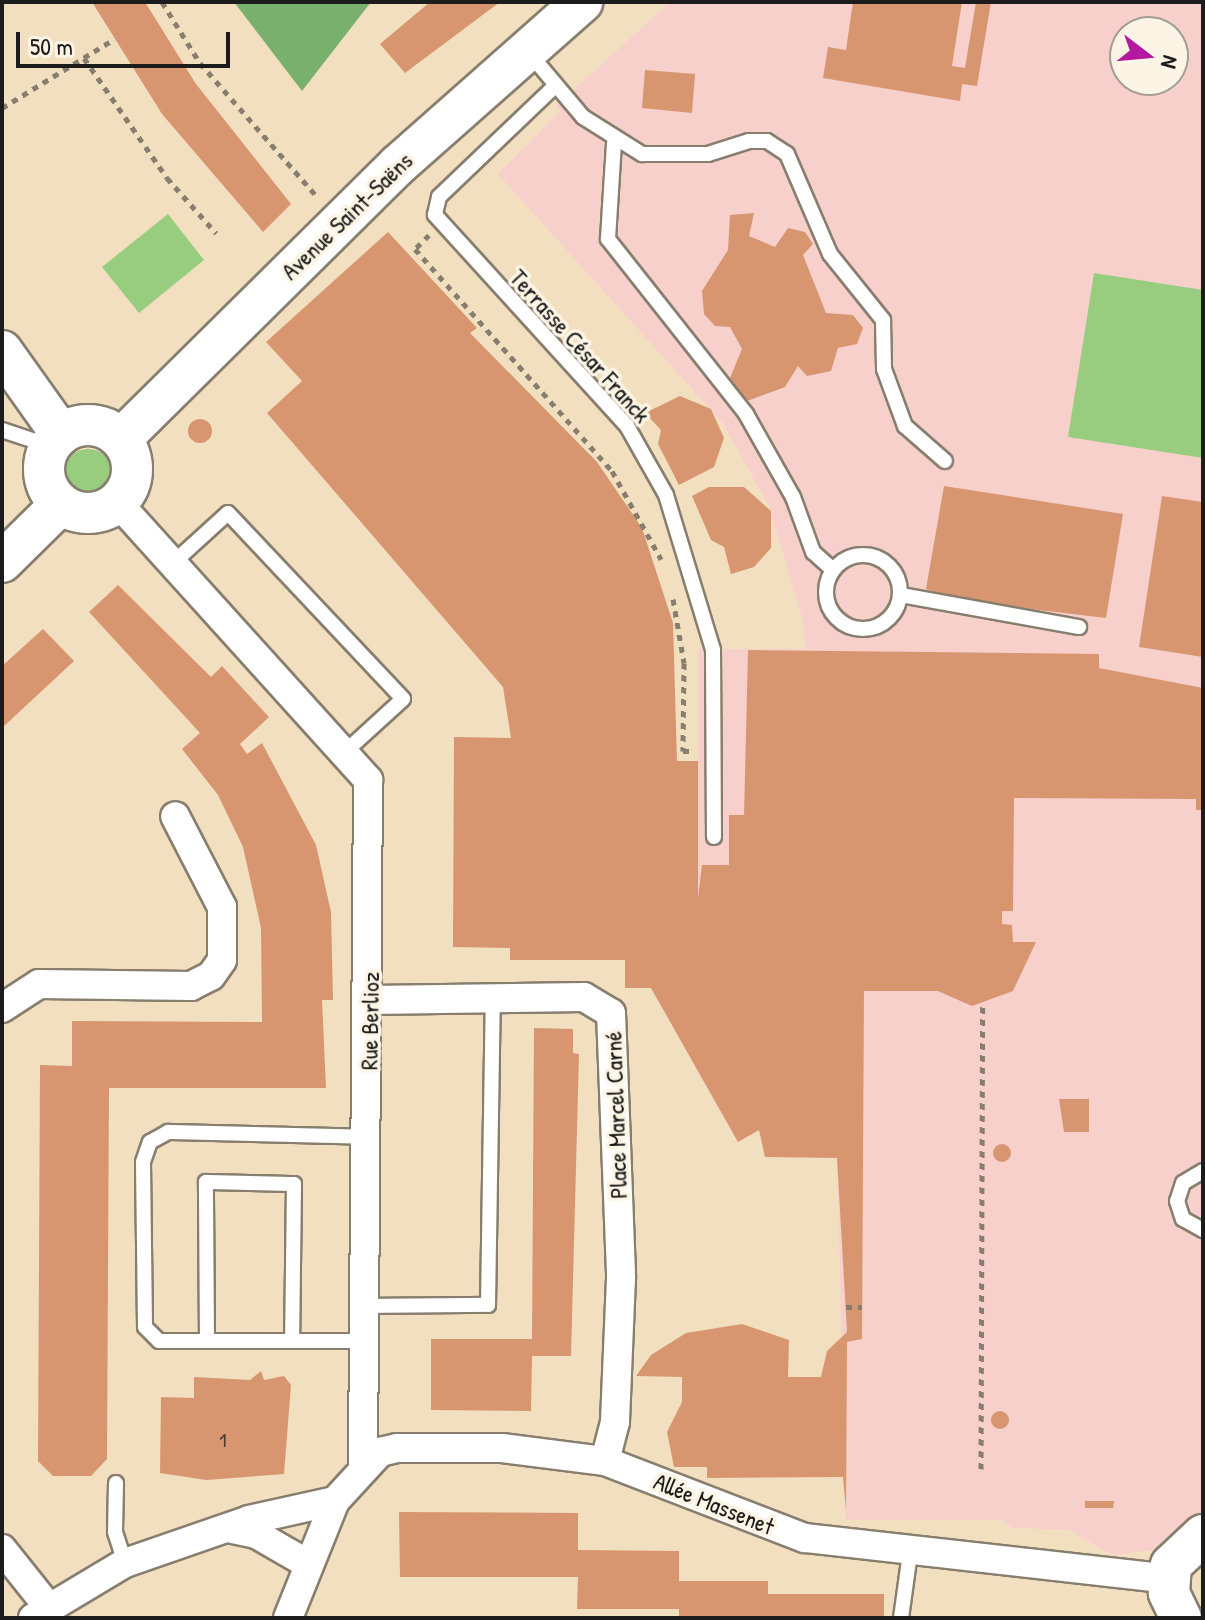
<!DOCTYPE html>
<html>
<head>
<meta charset="utf-8">
<style>
	body { margin:0 }
	#map { position:relative; width:1205px; height:1620px; overflow:hidden; background:#f2dfc0; font-family:"Patrick Hand",sans-serif }
	div>[style] { position:absolute }
	.built>* { inset:0; background:#f7d0cc }
	.green>* { inset:0; background:#98cd7f }
	.round { border-radius:50% }
	.forest>* { inset:0; background:#7ab06e }
	.building>* { inset:0; background:#d79670 }
	.path>* { height:5px; margin-top:-2.5px; transform-origin:0; background:repeating-linear-gradient(90deg,#877e6e 0 6px,transparent 0 12px) }
	.roads { filter:drop-shadow(2px 0 #877e6e) drop-shadow(-2px 0 #877e6e) drop-shadow(0 2px #877e6e) drop-shadow(0 -2px #877e6e) }
	.lane>* { height:14px; margin:-7px; padding:0 7px; transform-origin:7px; border-radius:7px; background:#fff }
	.lane>.ring { margin:-7px; padding:0; box-sizing:content-box; background:none; border:14px solid #fff; border-radius:50% }
	.street>* { height:28px; margin:-14px; padding:0 14px; transform-origin:14px; border-radius:14px; background:#fff }
	.secondary>* { height:40px; margin:-20px; padding:0 20px; transform-origin:20px; border-radius:20px; background:#fff }
	.secondary>.ring { margin:-20px; padding:0; box-sizing:content-box; background:none; border:40px solid #fff; border-radius:50% }
	span { translate:-50% -50%; white-space:nowrap; text-align:center; line-height:1.15; -webkit-text-stroke:7px #fcf5e5; paint-order:stroke }
	.number-label { font-size:20px; color:#4b3a31 }
	.number-label span { -webkit-text-stroke-width:0 }
	.street-label { font-size:24px; color:#1c1c1c }
	.frame { position:absolute; inset:0; border:4px solid #1c1c1c; pointer-events:none }
	.north { position:absolute; left:1109px; top:16px; width:80px; height:80px; box-sizing:border-box; background:#fcf5e5; border:2px solid #a29e95; border-radius:50%; rotate:106deg; font-size:22px; font-weight:700; line-height:32px; text-align:center; color:#1c1c1c }
	.north::after { content:''; display:block; margin:auto; width:28px; height:36px; background:#b5179e; clip-path:polygon(50% 0,100% 100%,50% 72%,0 100%) }
	.scale { position:absolute; left:16px; top:32px; width:214px; height:36px; box-sizing:border-box; border:4px solid #1c1c1c; border-top:0; padding-left:10px; font-size:24px; line-height:28px; white-space:nowrap; color:#1c1c1c; -webkit-text-stroke:6px #fcf5e5; paint-order:stroke }
</style>
</head>
<body>
<div id="map">
	<div class="built">
		<div style="clip-path:polygon(evenodd,670px 2px,1203px 2px,1203px 1517px,1154px 1550px,1112px 1555px,1069px 1530px,1013px 1528px,1001px 1520px,846px 1520px,837px 1150px,760px 1130px,738px 1142px,651px 988px,661px 989px,698px 898px,698px 649px,806px 649px,802px 617px,769px 506px,722px 422px,498px 174px,560px 111px,556px 106px,670px 2px,1125px 32px,1173px 32px,1173px 80px,1125px 80px,1125px 32px)"></div>
	</div>
	<div class="green">
		<div style="clip-path:polygon(168px 214px,204px 260px,139px 313px,102px 267px)"></div>
		<div style="clip-path:polygon(1094px 273px,1203px 290px,1203px 458px,1068px 437px)"></div>
		<div class="round" style="left:64px;top:449px;width:48px;height:48px"></div>
	</div>
	<div class="forest">
		<div style="clip-path:polygon(234px 2px,371px 2px,302px 91px)"></div>
	</div>
	<div class="building">
		<div style="clip-path:polygon(92px 2px,145px 2px,196px 84px,291px 204px,263px 232px,162px 114px)"></div>
		<div style="clip-path:polygon(430px 2px,500px 2px,405px 73px,380px 44px)"></div>
		<div style="clip-path:polygon(853px 2px,962px 2px,952px 66px,965px 68px,976px 2px,991px 2px,977px 86px,962px 84px,960px 101px,823px 78px,828px 47px,846px 50px)"></div>
		<div style="clip-path:polygon(645px 70px,695px 74px,692px 113px,642px 108px)"></div>
		<div style="clip-path:polygon(754px 213px,749px 236px,775px 247px,788px 228px,805px 232px,813px 244px,803px 255px,826px 313px,853px 315px,863px 328px,857px 344px,838px 348px,831px 371px,807px 376px,798px 366px,785px 387px,747px 401px,730px 378px,742px 349px,730px 327px,715px 326px,704px 314px,702px 291px,728px 250px,730px 215px)"></div>
		<div style="clip-path:polygon(388px 232px,477px 328px,470px 333px,597px 462px,642px 528px,673px 623px,677px 761px,698px 761px,698px 898px,702px 865px,729px 865px,729px 815px,744px 815px,748px 650px,1099px 654px,1099px 668px,1203px 688px,1203px 810px,1196px 810px,1196px 799px,1014px 798px,1013px 911px,1002px 911px,1002px 924px,1012px 925px,1013px 942px,1036px 942px,1013px 991px,972px 1006px,938px 991px,864px 991px,862px 1339px,847px 1342px,846px 1510px,843px 1477px,707px 1478px,707px 1467px,674px 1467px,667px 1432px,682px 1402px,682px 1377px,636px 1376px,651px 1355px,686px 1333px,742px 1324px,789px 1340px,788px 1377px,821px 1377px,827px 1351px,847px 1332px,837px 1158px,765px 1157px,759px 1130px,738px 1142px,651px 988px,625px 988px,625px 960px,510px 960px,510px 948px,453px 947px,454px 737px,511px 738px,503px 687px,267px 413px,302px 381px,266px 342px)"></div>
		<div style="clip-path:polygon(680px 396px,711px 409px,724px 438px,714px 467px,679px 485px,658px 444px,661px 430px,645px 413px)"></div>
		<div class="round" style="left:188px;top:419px;width:24px;height:24px"></div>
		<div style="clip-path:polygon(944px 486px,1123px 514px,1106px 618px,963px 601px,926px 589px)"></div>
		<div style="clip-path:polygon(709px 487px,744px 487px,771px 511px,771px 548px,754px 567px,731px 574px,724px 547px,711px 540px,692px 496px)"></div>
		<div style="clip-path:polygon(1162px 496px,1203px 502px,1203px 657px,1139px 647px)"></div>
		<div style="clip-path:polygon(118px 585px,211px 677px,222px 666px,269px 717px,240px 744px,247px 754px,262px 743px,316px 845px,331px 912px,333px 1000px,322px 1000px,326px 1088px,109px 1088px,107px 1459px,91px 1476px,53px 1476px,38px 1461px,40px 1065px,72px 1066px,72px 1021px,262px 1022px,261px 928px,243px 847px,218px 795px,182px 749px,200px 733px,89px 612px)"></div>
		<div style="clip-path:polygon(43px 629px,74px 661px,2px 728px,2px 666px)"></div>
		<div style="clip-path:polygon(534px 1028px,573px 1029px,573px 1053px,579px 1054px,571px 1356px,532px 1356px,531px 1411px,431px 1410px,431px 1339px,532px 1339px)"></div>
		<div style="clip-path:polygon(1059px 1099px,1089px 1099px,1089px 1132px,1064px 1132px)"></div>
		<div class="round" style="left:993px;top:1144px;width:18px;height:18px"></div>
		<div style="clip-path:polygon(261px 1371px,264px 1380px,284px 1376px,291px 1385px,284px 1474px,206px 1480px,160px 1473px,161px 1397px,194px 1398px,194px 1377px,250px 1380px)"></div>
		<div class="round" style="left:991px;top:1411px;width:18px;height:18px"></div>
		<div style="clip-path:polygon(1085px 1501px,1114px 1501px,1113px 1508px,1085px 1508px)"></div>
		<div style="clip-path:polygon(399px 1512px,578px 1513px,578px 1550px,679px 1551px,679px 1581px,768px 1581px,768px 1594px,884px 1594px,884px 1618px,679px 1618px,679px 1609px,577px 1609px,578px 1577px,400px 1577px)"></div>
	</div>
	<div class="path">
		<div style="left:162px;top:2px;width:72px;rotate:58.1deg"></div>
		<div style="left:200px;top:63px;width:179px;rotate:48.8deg"></div>
		<div style="left:84px;top:58px;width:146px;rotate:55.3deg"></div>
		<div style="left:167px;top:178px;width:74px;rotate:48.3deg"></div>
		<div style="left:2px;top:108px;width:132px;rotate:-31.6deg"></div>
		<div style="left:429px;top:235px;width:20px;rotate:135deg"></div>
		<div style="left:415px;top:249px;width:297px;rotate:48.4deg"></div>
		<div style="left:612px;top:471px;width:101px;rotate:60.9deg"></div>
		<div style="left:673px;top:599px;width:65px;rotate:80.2deg"></div>
		<div style="left:684px;top:663px;width:88px;rotate:90.7deg"></div>
		<div style="left:683px;top:751px;width:12px"></div>
		<div style="left:846px;top:1307px;width:16px"></div>
		<div style="left:981px;top:1469px;width:463px;rotate:-89.8deg"></div>
	</div>
	<div class="roads">
		<div class="lane">
			<div style="left:530px;top:54px;width:82px;rotate:49.9deg"></div>
			<div style="left:583px;top:117px;width:70px;rotate:32.1deg"></div>
			<div style="left:642px;top:154px;width:66px"></div>
			<div style="left:708px;top:154px;width:43px;rotate:-17.6deg"></div>
			<div style="left:749px;top:141px;width:18px"></div>
			<div style="left:767px;top:141px;width:24px;rotate:33deg"></div>
			<div style="left:787px;top:154px;width:109px;rotate:66.7deg"></div>
			<div style="left:830px;top:254px;width:85px;rotate:51.2deg"></div>
			<div style="left:883px;top:320px;width:49px;rotate:88.8deg"></div>
			<div style="left:884px;top:369px;width:61px;rotate:69.8deg"></div>
			<div style="left:905px;top:426px;width:53px;rotate:41.2deg"></div>
			<div style="left:556px;top:85px;width:162px;rotate:136.3deg"></div>
			<div style="left:439px;top:197px;width:18px;rotate:103deg"></div>
			<div style="left:435px;top:215px;width:285px;rotate:47.7deg"></div>
			<div style="left:627px;top:426px;width:79px;rotate:60.5deg"></div>
			<div style="left:666px;top:495px;width:162px;rotate:73.1deg"></div>
			<div style="left:713px;top:650px;width:187px;rotate:89.7deg"></div>
			<div style="left:614px;top:143px;width:96px;rotate:93.6deg"></div>
			<div style="left:608px;top:239px;width:223px;rotate:51.7deg"></div>
			<div style="left:746px;top:414px;width:95px;rotate:60.5deg"></div>
			<div style="left:793px;top:497px;width:59px;rotate:70deg"></div>
			<div style="left:813px;top:552px;width:27px;rotate:42deg"></div>
			<div style="left:2px;top:430px;width:51px;rotate:18.4deg"></div>
			<div class="ring" style="left:826px;top:555px;width:60px;height:60px"></div>
			<div style="left:173px;top:563px;width:74px;rotate:-42.3deg"></div>
			<div style="left:228px;top:513px;width:255px;rotate:46.7deg"></div>
			<div style="left:403px;top:699px;width:77px;rotate:137.6deg"></div>
			<div style="left:901px;top:595px;width:181px;rotate:10.2deg"></div>
			<div style="left:1203px;top:1171px;width:23px;rotate:149deg"></div>
			<div style="left:1183px;top:1183px;width:19px;rotate:108deg"></div>
			<div style="left:1177px;top:1201px;width:19px;rotate:72deg"></div>
			<div style="left:1183px;top:1219px;width:23px;rotate:29deg"></div>
			<div style="left:366px;top:1306px;width:122px;rotate:-0.5deg"></div>
			<div style="left:488px;top:1305px;width:307px;rotate:-89.1deg"></div>
			<div style="left:207px;top:1340px;width:158px;rotate:-90.4deg"></div>
			<div style="left:206px;top:1182px;width:88px;rotate:1.3deg"></div>
			<div style="left:294px;top:1184px;width:155px;rotate:90.7deg"></div>
			<div style="left:366px;top:1341px;width:207px;rotate:180deg"></div>
			<div style="left:159px;top:1341px;width:20px;rotate:-135deg"></div>
			<div style="left:145px;top:1327px;width:165px;rotate:-90.7deg"></div>
			<div style="left:143px;top:1162px;width:21px;rotate:-71deg"></div>
			<div style="left:150px;top:1142px;width:21px;rotate:-29deg"></div>
			<div style="left:168px;top:1132px;width:200px;rotate:1.4deg"></div>
			<div style="left:116px;top:1483px;width:49px;rotate:91.2deg"></div>
			<div style="left:115px;top:1532px;width:33px;rotate:72deg"></div>
			<div style="left:901px;top:1618px;width:66px;rotate:-82.1deg"></div>
		</div>
		<div class="street">
			<div style="left:117px;top:502px;width:375px;rotate:47.9deg"></div>
			<div style="left:368px;top:780px;width:687px;rotate:90.42deg"></div>
			<div style="left:371px;top:1000px;width:213px;rotate:-0.8deg"></div>
			<div style="left:584px;top:997px;width:31px;rotate:31deg"></div>
			<div style="left:611px;top:1013px;width:265px;rotate:87.8deg"></div>
			<div style="left:621px;top:1278px;width:144px;rotate:92.4deg"></div>
			<div style="left:615px;top:1422px;width:40px;rotate:104.4deg"></div>
			<div style="left:2px;top:1008px;width:44px;rotate:-33deg"></div>
			<div style="left:39px;top:984px;width:152px;rotate:0.8deg"></div>
			<div style="left:191px;top:986px;width:22px;rotate:-27deg"></div>
			<div style="left:211px;top:976px;width:19px;rotate:-55deg"></div>
			<div style="left:222px;top:960px;width:53px;rotate:-90deg"></div>
			<div style="left:222px;top:907px;width:102px;rotate:-117.3deg"></div>
			<div style="left:228px;top:1528px;width:29px;rotate:12deg"></div>
			<div style="left:256px;top:1534px;width:60px;rotate:30deg"></div>
			<div style="left:2px;top:1549px;width:70px;rotate:51.3deg"></div>
			<div style="left:33px;top:1618px;width:107px;rotate:-30.9deg"></div>
			<div style="left:125px;top:1563px;width:131px;rotate:-19.1deg"></div>
			<div style="left:249px;top:1520px;width:88px;rotate:-12.5deg"></div>
			<div style="left:288px;top:1618px;width:126px;rotate:-68.1deg"></div>
			<div style="left:335px;top:1501px;width:67px;rotate:-47.4deg"></div>
			<div style="left:380px;top:1452px;width:17px;rotate:-13deg"></div>
			<div style="left:397px;top:1448px;width:105px"></div>
			<div style="left:502px;top:1448px;width:104px;rotate:7.2deg"></div>
			<div style="left:605px;top:1461px;width:214px;rotate:21.1deg"></div>
			<div style="left:805px;top:1538px;width:365px;rotate:6.4deg"></div>
		</div>
		<div class="secondary">
			<div style="left:2px;top:351px;width:102px;rotate:54.6deg"></div>
			<div class="ring" style="left:44px;top:425px;width:48px;height:48px"></div>
			<div style="left:121px;top:439px;width:390px;rotate:-44.7deg"></div>
			<div style="left:398px;top:165px;width:246px;rotate:-41.5deg"></div>
			<div style="left:2px;top:562px;width:83px;rotate:-44.5deg"></div>
			<div style="left:1181px;top:1618px;width:28px;rotate:-116deg"></div>
			<div style="left:1169px;top:1593px;width:28px;rotate:-86deg"></div>
			<div style="left:1171px;top:1565px;width:44px;rotate:-43.2deg"></div>
		</div>
	</div>
	<div class="number-label">
		<span style="left:223px;top:1439px">1</span>
	</div>
	<div class="street-label">
		<span style="left:347px;top:216px;rotate:-44deg">Avenue Saint-Saëns</span>
		<span style="left:580px;top:346px;rotate:48deg">Terrasse César Franck</span>
		<span style="left:370px;top:1021px;rotate:-89deg">Rue Berlioz</span>
		<span style="left:616px;top:1115px;rotate:-92deg">Place Marcel Carné</span>
		<span style="left:714px;top:1504px;rotate:22deg">Allée Massenet</span>
	</div>
	<div class="frame"></div>
	<div class="north">N</div>
	<div class="scale">50 m</div>
</div>
</body>
</html>
